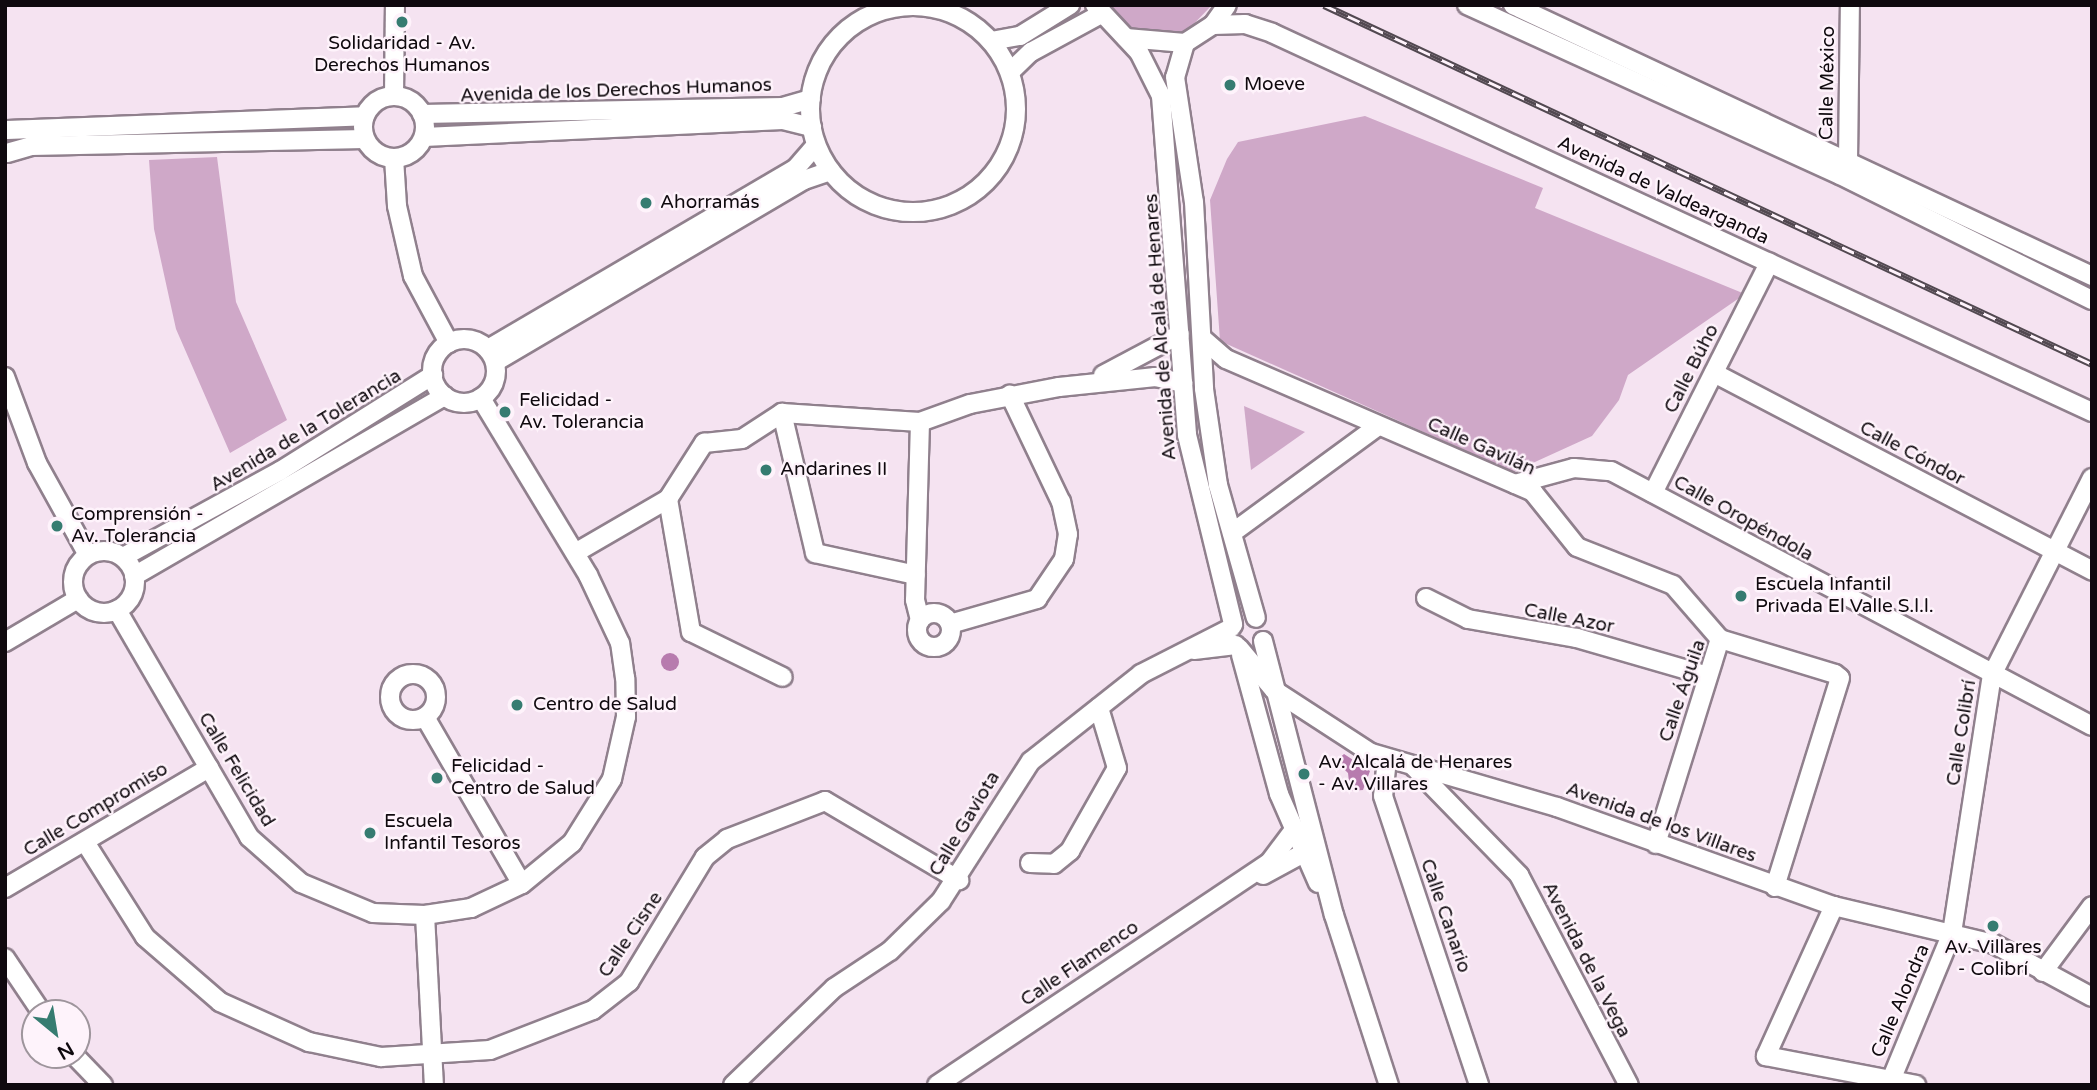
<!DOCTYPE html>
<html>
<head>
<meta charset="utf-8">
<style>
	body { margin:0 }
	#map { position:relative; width:2097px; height:1090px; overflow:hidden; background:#f5e3f1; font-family:"Varela Round",sans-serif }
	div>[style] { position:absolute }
	.green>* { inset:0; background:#cfa8c8 }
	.water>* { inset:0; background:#b77bae }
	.round { border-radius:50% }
	.roads { filter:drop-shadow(2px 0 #90808d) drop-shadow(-2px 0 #90808d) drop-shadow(0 2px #90808d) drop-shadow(0 -2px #90808d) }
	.minor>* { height:18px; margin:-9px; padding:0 9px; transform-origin:9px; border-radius:9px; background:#fff }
	.minor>.ring { margin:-9px; padding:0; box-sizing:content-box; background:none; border:18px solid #fff; border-radius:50% }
	.rail>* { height:7px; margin-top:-3.5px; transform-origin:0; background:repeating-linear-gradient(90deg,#fef3fb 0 13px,#524951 0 26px); box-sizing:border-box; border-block:2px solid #524951 }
	.dots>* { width:19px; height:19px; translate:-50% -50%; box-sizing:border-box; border:4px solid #fef3fb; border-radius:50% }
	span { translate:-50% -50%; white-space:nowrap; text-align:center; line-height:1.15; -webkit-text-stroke:5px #fef3fb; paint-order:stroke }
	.poi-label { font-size:19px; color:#0f090e }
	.left { translate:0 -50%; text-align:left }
	.street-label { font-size:19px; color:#0f090e }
	.frame { position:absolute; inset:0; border:7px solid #0f090e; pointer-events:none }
	.north { position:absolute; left:21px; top:999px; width:70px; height:70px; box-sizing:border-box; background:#fef3fb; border:2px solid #9e959c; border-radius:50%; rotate:150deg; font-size:19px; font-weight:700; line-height:28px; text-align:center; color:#0f090e }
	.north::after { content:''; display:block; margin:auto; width:24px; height:32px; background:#367c71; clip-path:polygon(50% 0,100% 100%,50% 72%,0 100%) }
</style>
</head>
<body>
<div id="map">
	<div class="green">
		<div style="clip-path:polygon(1104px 5px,1212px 5px,1187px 31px,1158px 36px,1128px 29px)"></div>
		<div style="clip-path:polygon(1365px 116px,1543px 188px,1535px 208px,1745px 294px,1628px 375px,1619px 400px,1592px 436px,1513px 472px,1220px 341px,1210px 200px,1227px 159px,1238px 142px)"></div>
		<div style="clip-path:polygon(217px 157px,236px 302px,287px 420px,230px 453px,176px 329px,154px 229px,149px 160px)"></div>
		<div style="clip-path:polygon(1244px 406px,1305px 432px,1251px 470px)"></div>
	</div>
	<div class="water">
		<div class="round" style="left:661px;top:653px;width:18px;height:18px"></div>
		<div style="clip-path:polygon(1344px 754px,1370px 771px,1363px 790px,1350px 791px,1348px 773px,1336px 761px)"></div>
	</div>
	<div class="roads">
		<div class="minor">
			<div style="left:1095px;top:5px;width:64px;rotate:46.9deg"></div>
			<div style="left:1139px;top:52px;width:49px;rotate:63.4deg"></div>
			<div style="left:1161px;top:96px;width:340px;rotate:85.6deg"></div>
			<div style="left:1187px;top:435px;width:195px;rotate:76.3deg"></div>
			<div style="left:1467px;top:5px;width:410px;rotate:24.5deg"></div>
			<div style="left:1840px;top:175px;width:281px;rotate:26.4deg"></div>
			<div style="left:1513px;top:5px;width:639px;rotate:25.08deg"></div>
			<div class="ring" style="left:810px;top:6px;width:188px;height:188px"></div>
			<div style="left:1213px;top:25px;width:32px;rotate:-2deg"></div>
			<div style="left:1245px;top:24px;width:28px;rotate:18deg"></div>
			<div style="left:1272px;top:33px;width:903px;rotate:24.81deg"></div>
			<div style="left:1126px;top:38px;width:59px;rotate:4.8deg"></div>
			<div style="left:1185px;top:43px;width:33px;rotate:-33deg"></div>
			<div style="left:1213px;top:25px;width:24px;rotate:-55deg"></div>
			<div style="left:991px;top:41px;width:29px;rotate:-10deg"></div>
			<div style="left:1020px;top:36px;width:59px;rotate:-31.8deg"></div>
			<div style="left:1185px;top:43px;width:35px;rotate:106deg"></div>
			<div style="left:1175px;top:77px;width:126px;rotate:81.4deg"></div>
			<div style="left:1194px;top:202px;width:187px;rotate:86.9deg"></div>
			<div style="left:1204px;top:389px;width:97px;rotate:81.7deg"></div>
			<div style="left:1218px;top:485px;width:138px;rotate:74.1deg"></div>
			<div style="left:1010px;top:72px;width:29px;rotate:-44deg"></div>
			<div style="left:1031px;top:52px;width:80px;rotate:-28.5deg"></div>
			<div style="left:394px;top:96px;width:91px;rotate:-89.4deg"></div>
			<div class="ring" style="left:363px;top:96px;width:44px;height:44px"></div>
			<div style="left:422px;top:114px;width:361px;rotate:-1.1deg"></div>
			<div style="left:783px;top:107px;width:29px;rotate:-16deg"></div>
			<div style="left:7px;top:130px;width:358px;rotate:-2.2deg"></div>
			<div style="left:424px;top:137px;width:359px;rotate:-2.7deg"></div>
			<div style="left:783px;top:120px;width:30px;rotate:14deg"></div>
			<div style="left:7px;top:153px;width:25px;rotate:-16deg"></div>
			<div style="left:31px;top:146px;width:334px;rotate:-1.2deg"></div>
			<div style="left:394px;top:158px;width:48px;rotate:86.4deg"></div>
			<div style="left:397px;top:206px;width:72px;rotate:77.1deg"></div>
			<div style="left:413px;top:276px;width:76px;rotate:61.8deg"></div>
			<div style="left:1848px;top:161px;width:156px;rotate:-89.3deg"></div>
			<div style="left:1203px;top:339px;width:30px;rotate:41deg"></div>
			<div style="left:1226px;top:359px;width:335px;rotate:23.4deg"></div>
			<div style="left:1533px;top:492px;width:70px;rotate:51.3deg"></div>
			<div style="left:1577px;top:547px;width:103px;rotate:21.6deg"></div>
			<div style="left:1673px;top:585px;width:72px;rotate:49deg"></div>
			<div class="ring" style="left:432px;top:339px;width:46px;height:46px"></div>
			<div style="left:488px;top:349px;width:357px;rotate:-30.4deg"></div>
			<div style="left:796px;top:168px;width:30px;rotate:-49deg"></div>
			<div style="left:495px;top:362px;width:359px;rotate:-30.5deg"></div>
			<div style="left:804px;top:180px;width:28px;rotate:-19deg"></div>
			<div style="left:1714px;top:373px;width:427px;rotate:27.6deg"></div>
			<div style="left:1103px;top:375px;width:87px;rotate:-28deg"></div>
			<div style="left:5px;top:377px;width:92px;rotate:69.6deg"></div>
			<div style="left:37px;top:463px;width:105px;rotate:61deg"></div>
			<div style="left:782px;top:413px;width:144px;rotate:76.7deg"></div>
			<div style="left:815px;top:553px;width:103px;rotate:12.3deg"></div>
			<div style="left:920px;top:422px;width:178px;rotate:91.6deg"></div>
			<div style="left:915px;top:600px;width:21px;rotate:76deg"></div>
			<div style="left:1515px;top:484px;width:61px;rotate:-15.2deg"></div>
			<div style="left:1574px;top:468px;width:37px;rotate:5deg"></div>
			<div style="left:1611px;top:471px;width:544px;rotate:27.93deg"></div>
			<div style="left:1653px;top:493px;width:258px;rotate:-63.2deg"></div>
			<div style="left:668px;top:499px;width:135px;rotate:80.2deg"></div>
			<div style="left:691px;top:632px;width:102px;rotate:26.1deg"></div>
			<div style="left:1232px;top:533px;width:181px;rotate:-36.2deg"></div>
			<div class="ring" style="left:73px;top:551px;width:44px;height:44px"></div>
			<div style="left:575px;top:553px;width:108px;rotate:-30.1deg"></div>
			<div style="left:668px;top:499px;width:67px;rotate:-57.3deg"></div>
			<div style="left:704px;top:443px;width:38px;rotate:-6deg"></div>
			<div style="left:742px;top:439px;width:48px;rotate:-33deg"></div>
			<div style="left:782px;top:413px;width:138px;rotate:3.7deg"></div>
			<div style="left:920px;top:422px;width:53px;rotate:-19.8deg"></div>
			<div style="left:970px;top:404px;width:91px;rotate:-10.8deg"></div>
			<div style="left:1059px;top:387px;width:97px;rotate:-5.9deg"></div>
			<div style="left:1155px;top:377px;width:29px;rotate:12deg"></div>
			<div style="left:123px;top:557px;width:179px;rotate:-28.7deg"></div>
			<div style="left:280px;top:471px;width:181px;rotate:-32.1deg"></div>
			<div style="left:134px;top:576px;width:359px;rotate:-30.1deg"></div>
			<div style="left:1426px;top:598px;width:47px;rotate:26.6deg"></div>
			<div style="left:1468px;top:619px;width:111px;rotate:9.9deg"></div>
			<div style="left:1577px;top:638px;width:136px;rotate:16.2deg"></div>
			<div style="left:117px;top:610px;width:263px;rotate:59.8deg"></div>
			<div style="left:249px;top:837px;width:69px;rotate:41.5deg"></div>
			<div style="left:301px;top:883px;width:78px;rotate:22.6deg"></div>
			<div style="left:373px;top:913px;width:52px;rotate:2.2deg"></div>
			<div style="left:425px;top:915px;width:47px;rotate:-8.7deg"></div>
			<div style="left:471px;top:908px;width:56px;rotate:-25.2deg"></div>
			<div style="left:522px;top:884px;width:65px;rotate:-39.4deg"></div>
			<div style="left:572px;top:843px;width:75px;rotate:-58deg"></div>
			<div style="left:612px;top:779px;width:64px;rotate:-77.3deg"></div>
			<div style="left:626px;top:717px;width:39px;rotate:-91deg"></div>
			<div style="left:625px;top:678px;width:35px;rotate:-98deg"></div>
			<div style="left:620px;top:643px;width:75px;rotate:-115.2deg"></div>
			<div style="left:588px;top:575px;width:207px;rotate:-121.2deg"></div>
			<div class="ring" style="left:917px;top:613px;width:16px;height:16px"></div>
			<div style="left:950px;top:624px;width:91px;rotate:-16deg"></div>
			<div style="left:1037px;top:599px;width:48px;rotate:-56deg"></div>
			<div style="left:1064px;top:559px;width:25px;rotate:-81deg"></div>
			<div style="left:1068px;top:534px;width:33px;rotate:-102deg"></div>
			<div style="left:1061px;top:502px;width:119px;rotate:-115.5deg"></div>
			<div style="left:1263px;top:641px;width:283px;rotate:75.5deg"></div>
			<div style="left:1334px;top:915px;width:179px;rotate:72.1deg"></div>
			<div style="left:5px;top:642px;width:85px;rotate:-30.5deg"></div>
			<div style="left:1239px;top:648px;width:55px;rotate:50.2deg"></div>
			<div style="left:1274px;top:690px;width:116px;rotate:33deg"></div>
			<div style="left:1371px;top:753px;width:194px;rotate:16.2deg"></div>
			<div style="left:1557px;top:807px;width:294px;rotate:19.7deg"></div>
			<div style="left:1834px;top:906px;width:164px;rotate:13.4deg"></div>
			<div style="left:1994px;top:944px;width:111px;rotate:28.4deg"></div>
			<div style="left:1194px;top:650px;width:42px;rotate:-6.8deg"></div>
			<div style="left:1241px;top:655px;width:144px;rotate:74.7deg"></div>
			<div style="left:1279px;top:794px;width:97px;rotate:66.3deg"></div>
			<div class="ring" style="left:390px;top:674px;width:28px;height:28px"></div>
			<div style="left:425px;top:717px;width:193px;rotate:59.9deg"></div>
			<div style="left:1387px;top:759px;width:37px;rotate:96deg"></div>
			<div style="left:1383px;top:796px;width:305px;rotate:71.6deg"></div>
			<div style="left:1414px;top:767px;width:151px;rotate:45.8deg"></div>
			<div style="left:1519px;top:875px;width:237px;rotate:62.4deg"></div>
			<div style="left:85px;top:842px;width:112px;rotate:57.7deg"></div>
			<div style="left:145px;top:937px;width:99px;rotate:40.9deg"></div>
			<div style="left:220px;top:1002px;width:98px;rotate:24.2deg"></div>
			<div style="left:309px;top:1042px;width:74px;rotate:11.8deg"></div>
			<div style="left:381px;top:1057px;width:109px;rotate:-3.7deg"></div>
			<div style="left:490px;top:1050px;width:110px;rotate:-21.2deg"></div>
			<div style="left:593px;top:1010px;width:46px;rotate:-37.9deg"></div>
			<div style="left:629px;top:982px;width:146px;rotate:-58.7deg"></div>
			<div style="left:705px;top:857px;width:28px;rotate:-39deg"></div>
			<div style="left:727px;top:839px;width:105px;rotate:-21.2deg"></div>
			<div style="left:825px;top:801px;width:156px;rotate:30.5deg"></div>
			<div style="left:1656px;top:844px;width:215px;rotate:-72.7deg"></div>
			<div style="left:1720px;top:639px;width:120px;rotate:16.9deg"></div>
			<div style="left:1835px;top:674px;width:6px;rotate:39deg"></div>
			<div style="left:1840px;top:678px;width:219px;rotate:107.3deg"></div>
			<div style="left:1030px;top:863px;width:24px;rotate:2deg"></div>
			<div style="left:1054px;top:864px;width:21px;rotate:-39deg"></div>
			<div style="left:1070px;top:851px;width:95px;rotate:-60.5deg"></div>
			<div style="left:1117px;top:768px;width:63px;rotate:-106.7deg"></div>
			<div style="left:1263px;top:875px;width:55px;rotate:-28.4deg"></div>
			<div style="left:5px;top:888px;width:237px;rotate:-30.5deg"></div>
			<div style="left:1834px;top:906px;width:165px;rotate:114.4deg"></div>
			<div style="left:1766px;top:1056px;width:153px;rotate:10.9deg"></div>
			<div style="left:425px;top:915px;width:170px;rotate:87deg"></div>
			<div style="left:5px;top:958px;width:66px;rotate:56.1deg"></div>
			<div style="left:2043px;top:972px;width:82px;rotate:-53.4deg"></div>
			<div style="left:74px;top:1055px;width:42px;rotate:46deg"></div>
			<div style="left:733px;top:1085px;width:140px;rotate:-43.8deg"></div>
			<div style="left:834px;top:988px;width:67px;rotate:-33.5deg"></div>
			<div style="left:890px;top:951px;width:71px;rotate:-44.4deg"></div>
			<div style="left:941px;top:901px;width:166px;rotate:-57.3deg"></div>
			<div style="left:1031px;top:761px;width:140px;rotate:-38.3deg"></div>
			<div style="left:1141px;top:674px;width:101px;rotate:-27.1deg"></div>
			<div style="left:937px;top:1085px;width:399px;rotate:-33.8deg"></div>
			<div style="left:1269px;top:863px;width:38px;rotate:-53deg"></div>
			<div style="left:1889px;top:1085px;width:165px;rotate:-67.5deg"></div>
			<div style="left:1952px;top:933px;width:261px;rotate:-81.2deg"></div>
			<div style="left:1992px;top:675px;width:221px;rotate:-63.1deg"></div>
		</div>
	</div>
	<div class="rail">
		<div style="left:1324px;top:5px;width:848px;rotate:25.05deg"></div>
	</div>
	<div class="dots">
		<div style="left:402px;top:22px;background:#367c71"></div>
		<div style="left:1230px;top:85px;background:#367c71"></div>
		<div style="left:646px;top:203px;background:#367c71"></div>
		<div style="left:505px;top:412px;background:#367c71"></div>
		<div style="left:766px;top:470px;background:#367c71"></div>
		<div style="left:57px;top:526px;background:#367c71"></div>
		<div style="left:1741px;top:596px;background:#367c71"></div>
		<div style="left:517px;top:705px;background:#367c71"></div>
		<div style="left:1304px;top:774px;background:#367c71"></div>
		<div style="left:437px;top:778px;background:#367c71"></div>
		<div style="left:370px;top:833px;background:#367c71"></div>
		<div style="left:1993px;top:926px;background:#367c71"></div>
	</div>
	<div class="poi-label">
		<span style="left:402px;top:55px">Solidaridad - Av.<br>Derechos Humanos</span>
		<span class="left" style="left:1244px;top:85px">Moeve</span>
		<span class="left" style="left:660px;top:203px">Ahorramás</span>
		<span class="left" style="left:519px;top:412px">Felicidad -<br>Av. Tolerancia</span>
		<span class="left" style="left:780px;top:470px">Andarines II</span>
		<span class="left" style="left:71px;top:526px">Comprensión -<br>Av. Tolerancia</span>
		<span class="left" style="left:1755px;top:596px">Escuela Infantil<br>Privada El Valle S.l.l.</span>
		<span class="left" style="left:533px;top:705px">Centro de Salud</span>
		<span class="left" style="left:1318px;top:774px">Av. Alcalá de Henares<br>- Av. Villares</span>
		<span class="left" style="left:451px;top:778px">Felicidad -<br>Centro de Salud</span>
		<span class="left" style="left:384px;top:833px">Escuela<br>Infantil Tesoros</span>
		<span style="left:1993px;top:959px">Av. Villares<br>- Colibrí</span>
	</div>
	<div class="street-label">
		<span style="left:1828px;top:83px;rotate:-89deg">Calle México</span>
		<span style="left:616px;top:91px;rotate:-2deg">Avenida de los Derechos Humanos</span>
		<span style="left:1663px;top:191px;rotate:25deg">Avenida de Valdearganda</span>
		<span style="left:1161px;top:327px;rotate:-94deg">Avenida de Alcalá de Henares</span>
		<span style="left:1692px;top:369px;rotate:-63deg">Calle Búho</span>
		<span style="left:306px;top:431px;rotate:-31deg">Avenida de la Tolerancia</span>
		<span style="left:1481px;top:447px;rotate:24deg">Calle Gavilán</span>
		<span style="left:1912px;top:454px;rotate:28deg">Calle Cóndor</span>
		<span style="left:1743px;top:519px;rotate:29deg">Calle Oropéndola</span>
		<span style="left:1569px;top:619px;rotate:11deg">Calle Azor</span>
		<span style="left:1683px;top:691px;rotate:-71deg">Calle Águila</span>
		<span style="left:1962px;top:733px;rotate:-81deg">Calle Colibrí</span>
		<span style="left:236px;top:770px;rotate:59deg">Calle Felicidad</span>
		<span style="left:96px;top:810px;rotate:-31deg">Calle Compromiso</span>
		<span style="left:1661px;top:823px;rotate:20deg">Avenida de los Villares</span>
		<span style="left:965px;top:824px;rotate:-59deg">Calle Gaviota</span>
		<span style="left:1445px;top:916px;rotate:71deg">Calle Canario</span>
		<span style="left:631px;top:935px;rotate:-56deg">Calle Cisne</span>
		<span style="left:1586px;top:960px;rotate:63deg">Avenida de la Vega</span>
		<span style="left:1080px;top:964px;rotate:-34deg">Calle Flamenco</span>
		<span style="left:1901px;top:1001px;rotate:-67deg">Calle Alondra</span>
	</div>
	<div class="frame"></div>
	<div class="north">N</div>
</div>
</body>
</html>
